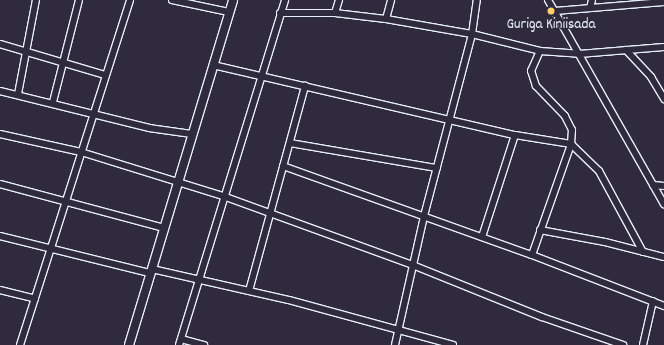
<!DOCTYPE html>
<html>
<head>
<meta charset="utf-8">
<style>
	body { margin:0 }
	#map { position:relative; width:664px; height:345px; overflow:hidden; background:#2f2a3d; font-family:Dekko,sans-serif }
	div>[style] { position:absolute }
	.roads { filter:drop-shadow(1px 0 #e8f1f8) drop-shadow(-1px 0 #e8f1f8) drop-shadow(0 1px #e8f1f8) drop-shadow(0 -1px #e8f1f8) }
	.minor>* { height:6px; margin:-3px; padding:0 3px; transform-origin:3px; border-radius:3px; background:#2f2a3d }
	.tertiary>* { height:8px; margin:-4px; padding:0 4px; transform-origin:4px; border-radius:4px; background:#2f2a3d }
	.dots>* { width:11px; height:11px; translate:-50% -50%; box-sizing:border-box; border:2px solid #2f2a3d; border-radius:50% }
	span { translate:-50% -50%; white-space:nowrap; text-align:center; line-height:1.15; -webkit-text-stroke:3px #2f2a3d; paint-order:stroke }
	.poi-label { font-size:15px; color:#e8f1f8 }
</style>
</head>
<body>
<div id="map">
	<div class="roads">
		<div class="minor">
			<div style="left:172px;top:0;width:58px;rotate:11.9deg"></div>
			<div style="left:548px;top:0;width:235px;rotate:60.4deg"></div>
			<div style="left:590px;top:8px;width:8px;rotate:-76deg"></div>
			<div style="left:555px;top:11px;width:109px;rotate:-4.7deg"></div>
			<div style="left:280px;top:13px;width:55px"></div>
			<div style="left:335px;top:13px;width:51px;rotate:6.7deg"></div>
			<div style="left:386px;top:19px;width:87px;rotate:9.9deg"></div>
			<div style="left:472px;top:34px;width:70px;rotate:14deg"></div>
			<div style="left:540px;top:51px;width:39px;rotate:4deg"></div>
			<div style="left:579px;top:54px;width:85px;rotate:-4.7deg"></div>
			<div style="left:335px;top:13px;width:14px;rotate:-73deg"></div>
			<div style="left:386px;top:19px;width:20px;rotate:-75deg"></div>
			<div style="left:0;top:44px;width:109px;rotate:16.4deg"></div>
			<div style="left:626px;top:50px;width:37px;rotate:47deg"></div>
			<div style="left:651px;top:77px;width:26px;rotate:59deg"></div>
			<div style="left:213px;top:65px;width:310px;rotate:13.1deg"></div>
			<div style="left:515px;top:135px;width:57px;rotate:9.1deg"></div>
			<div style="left:571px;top:144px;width:39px;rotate:44deg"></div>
			<div style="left:599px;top:171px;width:92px;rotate:61.5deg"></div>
			<div style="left:0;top:91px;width:154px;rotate:13.9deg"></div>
			<div style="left:149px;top:128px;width:43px;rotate:7.9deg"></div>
			<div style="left:18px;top:94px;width:96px;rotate:-79.2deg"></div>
			<div style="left:53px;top:102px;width:105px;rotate:-75.7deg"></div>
			<div style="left:0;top:134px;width:83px;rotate:12.5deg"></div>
			<div style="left:81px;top:152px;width:149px;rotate:17.2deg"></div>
			<div style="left:223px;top:196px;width:204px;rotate:20deg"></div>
			<div style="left:415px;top:266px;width:137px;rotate:21.9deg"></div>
			<div style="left:542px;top:317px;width:86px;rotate:19.1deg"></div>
			<div style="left:290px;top:143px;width:149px;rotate:9.7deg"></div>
			<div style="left:283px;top:166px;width:264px;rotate:19.7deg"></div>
			<div style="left:532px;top:255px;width:142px;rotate:21.1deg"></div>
			<div style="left:0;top:184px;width:170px;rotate:15deg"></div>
			<div style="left:653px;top:185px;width:11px;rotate:5deg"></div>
			<div style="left:540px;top:230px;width:66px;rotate:10.5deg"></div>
			<div style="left:605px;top:242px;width:61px;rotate:14.3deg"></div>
			<div style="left:0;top:236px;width:154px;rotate:13.9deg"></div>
			<div style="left:482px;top:237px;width:107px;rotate:-72.1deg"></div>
			<div style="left:532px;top:255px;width:118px;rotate:-70.6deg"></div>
			<div style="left:571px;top:144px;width:14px;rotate:-86deg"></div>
			<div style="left:572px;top:130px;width:16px;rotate:-117deg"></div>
			<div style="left:565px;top:116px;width:42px;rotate:-134deg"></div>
			<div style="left:536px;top:86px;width:16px;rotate:-108deg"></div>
			<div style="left:531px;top:71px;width:22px;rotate:-66deg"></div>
			<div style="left:152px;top:269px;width:140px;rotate:12.8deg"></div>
			<div style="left:289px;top:300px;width:170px;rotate:15.3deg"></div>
			<div style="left:0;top:290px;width:36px;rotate:14deg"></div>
			<div style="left:249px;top:291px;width:213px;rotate:-74.7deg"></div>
			<div style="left:181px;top:339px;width:24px;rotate:15deg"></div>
			<div style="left:20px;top:345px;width:362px;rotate:-72.3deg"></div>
			<div style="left:179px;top:345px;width:361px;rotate:-72.9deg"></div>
			<div style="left:395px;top:345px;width:132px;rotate:-77.3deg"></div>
			<div style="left:424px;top:216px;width:188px;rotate:-75.2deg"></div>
			<div style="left:472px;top:34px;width:34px;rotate:-82deg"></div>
			<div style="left:643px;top:345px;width:45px;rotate:-77.2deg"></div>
		</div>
		<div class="tertiary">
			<div style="left:129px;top:345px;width:360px;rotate:-73.2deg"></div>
		</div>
	</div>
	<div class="dots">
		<div style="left:551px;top:11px;background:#ffd166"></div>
	</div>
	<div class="poi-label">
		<span style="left:551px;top:26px">Guriga Kiniisada</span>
	</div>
</div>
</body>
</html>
